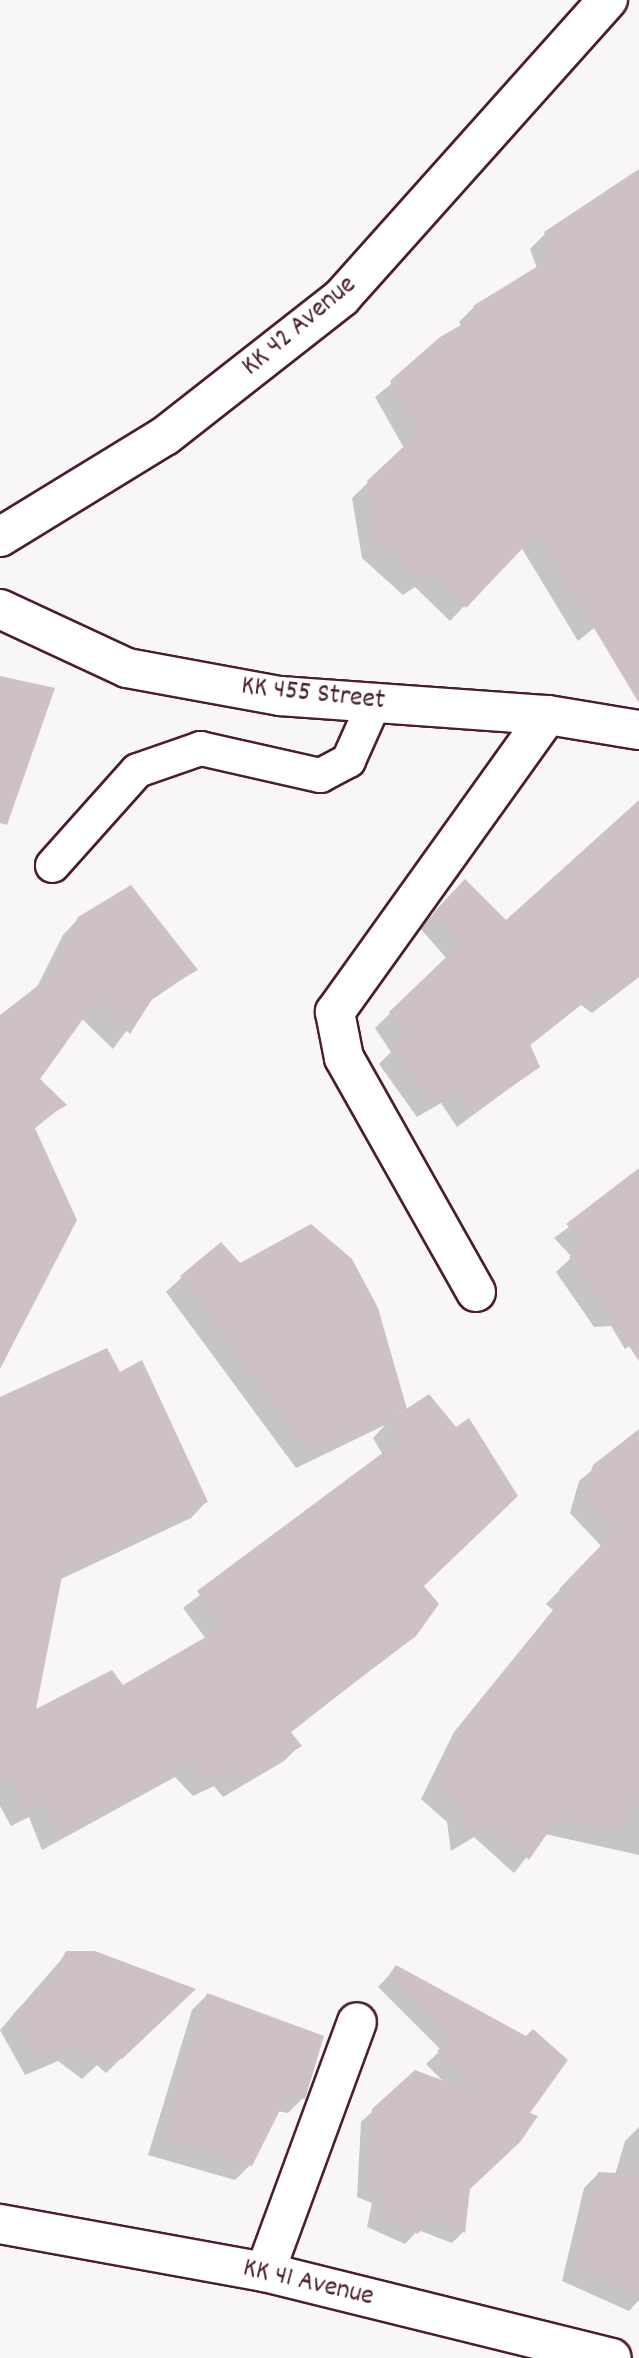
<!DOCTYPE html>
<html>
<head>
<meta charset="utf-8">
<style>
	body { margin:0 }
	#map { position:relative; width:639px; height:2358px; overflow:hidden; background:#f8f6f7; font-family:Dekko,sans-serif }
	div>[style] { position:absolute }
	.shadow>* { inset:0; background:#0003 }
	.building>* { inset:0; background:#cdc1c4 }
	.roads { filter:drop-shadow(2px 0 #4a1f2b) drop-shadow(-2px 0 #4a1f2b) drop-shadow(0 2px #4a1f2b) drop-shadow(0 -2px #4a1f2b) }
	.lane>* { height:33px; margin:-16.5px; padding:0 16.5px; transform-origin:16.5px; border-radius:16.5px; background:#fff }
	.street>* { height:38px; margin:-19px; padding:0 19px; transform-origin:19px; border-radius:19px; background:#fff }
	.secondary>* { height:38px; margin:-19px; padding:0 19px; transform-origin:19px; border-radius:19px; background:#fff }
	span { translate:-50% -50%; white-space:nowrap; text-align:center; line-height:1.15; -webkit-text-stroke:7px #fff; paint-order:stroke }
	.street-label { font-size:28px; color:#4a1f2b }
</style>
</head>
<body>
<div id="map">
	<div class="shadow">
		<div style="clip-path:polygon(639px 192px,639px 592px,578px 641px,521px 547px,450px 621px,415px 587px,403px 595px,362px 558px,352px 498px,404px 448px,375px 397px,462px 326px,459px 322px,474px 307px,537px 268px,530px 249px,545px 234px)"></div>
		<div style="clip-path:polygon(639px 802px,639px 977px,592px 1013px,581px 1005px,529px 1046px,538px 1067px,457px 1127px,441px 1103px,417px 1117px,379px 1064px,391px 1052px,375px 1028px,447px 959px,420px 928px,450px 896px,506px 923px)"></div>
		<div style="clip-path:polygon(79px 918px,196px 970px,147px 1003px,113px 1049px,81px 1018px,38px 1079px,64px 1105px,34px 1129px,0 1365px,0 1017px,36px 989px,63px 935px)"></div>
		<div style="clip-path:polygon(639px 1175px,639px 1340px,625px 1349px,611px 1326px,594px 1327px,556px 1272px,572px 1257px,554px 1238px)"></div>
		<div style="clip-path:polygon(240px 1265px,405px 1408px,399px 1414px,422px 1586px,415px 1635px,290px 1733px,299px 1746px,284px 1761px,223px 1797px,214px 1786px,193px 1796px,175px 1777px,42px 1850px,29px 1817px,11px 1826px,0 1806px,0 1399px,119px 1374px,206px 1502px,191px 1518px,59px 1580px,34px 1712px,122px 1687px,206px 1639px,183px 1608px,383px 1455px,373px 1438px,385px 1425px,296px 1468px,166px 1292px,181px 1278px)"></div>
		<div style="clip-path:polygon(639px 1431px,639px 1855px,545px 1834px,514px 1873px,474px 1837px,451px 1851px,447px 1822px,421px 1799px,454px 1732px,553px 1610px,546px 1604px,602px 1547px,570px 1513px,579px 1481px)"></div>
		<div style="clip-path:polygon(67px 1953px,178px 2003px,106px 2073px,97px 2065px,82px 2079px,58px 2061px,25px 2075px,0 2030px)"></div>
		<div style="clip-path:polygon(397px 1967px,526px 2038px,468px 2189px,463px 2232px,452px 2243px,418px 2230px,405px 2244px,367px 2227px,372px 2203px,357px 2197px,361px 2122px,374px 2110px,446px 2084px,426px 2064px,441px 2050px,378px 1987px)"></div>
		<div style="clip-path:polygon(207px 1995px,303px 2098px,288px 2113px,277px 2111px,250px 2165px,235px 2180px,148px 2155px,192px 2010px)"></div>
		<div style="clip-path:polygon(639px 2127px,639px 2300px,629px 2311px,562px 2281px,584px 2188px,598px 2174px,615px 2175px,625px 2141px)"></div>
	</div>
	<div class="building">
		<div style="clip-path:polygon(639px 169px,639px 703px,537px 533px,466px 608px,431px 573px,420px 581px,377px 543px,367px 481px,419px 432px,390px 381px,440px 337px,480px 314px,473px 306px,554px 256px,544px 232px)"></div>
		<div style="clip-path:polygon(0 676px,55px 688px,7px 825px,0 823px)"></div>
		<div style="clip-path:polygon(639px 800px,639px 976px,608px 1000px,597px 991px,530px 1044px,540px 1067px,473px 1113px,457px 1090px,432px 1104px,392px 1047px,405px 1036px,389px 1012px,461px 943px,434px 912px,465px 879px,506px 920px)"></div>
		<div style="clip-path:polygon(131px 885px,198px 970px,156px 993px,130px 1034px,96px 1001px,40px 1079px,67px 1105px,33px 1124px,77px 1220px,0 1369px,0 1015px,49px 977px,78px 917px)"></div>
		<div style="clip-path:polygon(639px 1168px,639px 1361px,569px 1257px,586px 1244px,566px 1224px)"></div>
		<div style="clip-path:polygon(311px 1224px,352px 1259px,378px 1308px,407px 1409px,311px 1454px,180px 1276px,221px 1242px,240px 1263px)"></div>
		<div style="clip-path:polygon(107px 1348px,120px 1372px,142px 1360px,208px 1502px,63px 1571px,36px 1709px,112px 1670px,123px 1685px,223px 1627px,197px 1591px,400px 1440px,388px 1421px,429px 1394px,456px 1427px,469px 1418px,518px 1496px,424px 1586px,439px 1604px,416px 1636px,290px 1731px,302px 1746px,240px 1783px,230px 1771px,209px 1782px,191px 1762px,58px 1836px,45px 1802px,27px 1812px,10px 1781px,0 1780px,0 1397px)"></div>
		<div style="clip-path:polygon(639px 1429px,639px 1799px,616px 1832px,557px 1819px,529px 1860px,490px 1824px,465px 1838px,461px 1807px,434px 1784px,468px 1716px,566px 1595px,559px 1589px,615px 1531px,583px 1499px,593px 1465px)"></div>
		<div style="clip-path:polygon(66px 1951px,95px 1951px,196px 1989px,122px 2059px,113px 2052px,98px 2065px,73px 2047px,40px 2061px,13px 2014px,53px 1975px)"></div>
		<div style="clip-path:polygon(396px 1965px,526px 2036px,533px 2029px,568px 2060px,530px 2113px,538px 2116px,520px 2142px,470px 2189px,465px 2233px,428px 2218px,418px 2234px,377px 2215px,383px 2192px,368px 2185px,372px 2109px,415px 2070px,478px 2094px,437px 2051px,452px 2038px,389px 1975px)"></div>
		<div style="clip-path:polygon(207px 1993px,324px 2036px,305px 2099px,287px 2096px,252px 2166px,162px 2140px)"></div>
		<div style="clip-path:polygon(598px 2172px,639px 2174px,639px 2295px,575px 2267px)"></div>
	</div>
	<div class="roads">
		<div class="lane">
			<div style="left:52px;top:865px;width:127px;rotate:-48.2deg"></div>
			<div style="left:137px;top:770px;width:67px;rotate:-19.2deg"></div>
			<div style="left:200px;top:748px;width:123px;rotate:12.7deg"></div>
			<div style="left:320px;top:775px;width:32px;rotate:-28deg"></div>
			<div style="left:348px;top:760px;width:64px;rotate:-65.9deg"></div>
		</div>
		<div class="street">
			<div style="left:0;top:609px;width:140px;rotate:24.9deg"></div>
			<div style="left:127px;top:668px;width:156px;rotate:10.4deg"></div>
			<div style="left:280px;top:696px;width:269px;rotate:4.1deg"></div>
			<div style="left:548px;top:715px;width:92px;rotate:9.4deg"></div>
			<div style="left:476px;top:1292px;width:269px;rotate:-119.4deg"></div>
			<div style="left:344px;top:1058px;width:47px;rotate:-101.1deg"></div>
			<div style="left:335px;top:1012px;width:365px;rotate:-54.4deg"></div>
			<div style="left:0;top:2224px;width:269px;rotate:10.3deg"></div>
			<div style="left:265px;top:2272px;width:357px;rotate:13.9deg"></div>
			<div style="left:265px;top:2272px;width:266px;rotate:-69.8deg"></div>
		</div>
		<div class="secondary">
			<div style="left:0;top:537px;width:193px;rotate:-31.5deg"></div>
			<div style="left:165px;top:436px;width:225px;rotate:-38.1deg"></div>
			<div style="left:342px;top:297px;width:399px;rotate:-48.2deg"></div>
		</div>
	</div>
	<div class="street-label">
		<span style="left:300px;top:327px;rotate:-40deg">KK 42 Avenue</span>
		<span style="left:313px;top:695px;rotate:6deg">KK 455 Street</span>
		<span style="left:308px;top:2284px;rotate:13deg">KK 41 Avenue</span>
	</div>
</div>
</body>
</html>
